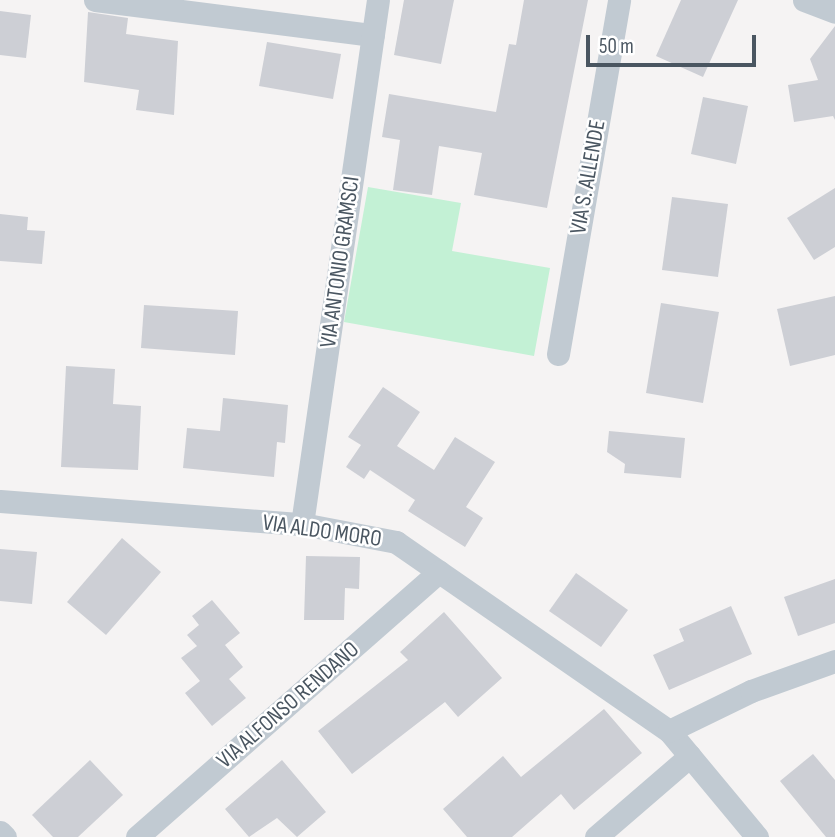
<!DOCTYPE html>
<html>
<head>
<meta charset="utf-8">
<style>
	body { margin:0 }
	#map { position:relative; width:835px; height:837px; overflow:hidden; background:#f5f3f3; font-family:"Sofia Sans Condensed",sans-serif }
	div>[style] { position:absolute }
	.green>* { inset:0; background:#c3f1d5 }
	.building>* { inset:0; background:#cdcfd5 }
	.minor>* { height:23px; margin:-11.5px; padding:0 11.5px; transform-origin:11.5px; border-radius:11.5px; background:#c1cad2 }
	span { translate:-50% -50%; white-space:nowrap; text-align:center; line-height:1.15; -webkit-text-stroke:5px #fff; paint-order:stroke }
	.street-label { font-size:23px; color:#4a5661 }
	.scale { position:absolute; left:586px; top:35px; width:170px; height:32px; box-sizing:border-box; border:4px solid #4a5661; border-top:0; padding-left:9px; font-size:21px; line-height:24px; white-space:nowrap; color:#4a5661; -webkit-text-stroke:5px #fff; paint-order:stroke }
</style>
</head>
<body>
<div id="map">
	<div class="green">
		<div style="clip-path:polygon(368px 187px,461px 203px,452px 251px,550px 268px,534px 356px,344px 322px)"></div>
	</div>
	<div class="building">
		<div style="clip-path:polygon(404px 0,454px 0,441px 64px,394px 55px)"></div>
		<div style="clip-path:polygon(524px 0,588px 0,547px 208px,474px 195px,482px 153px,439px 146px,432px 195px,393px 190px,400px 140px,382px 137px,389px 94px,496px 112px,509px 44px,516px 45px)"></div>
		<div style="clip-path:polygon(681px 0,738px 0,703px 77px,656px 56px)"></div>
		<div style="clip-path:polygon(0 11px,31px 15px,26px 58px,0 55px)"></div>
		<div style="clip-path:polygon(88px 12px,128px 18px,126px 34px,178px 41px,174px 115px,136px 110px,139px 90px,84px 82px)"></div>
		<div style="clip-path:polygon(835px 26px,835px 120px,833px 116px,794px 122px,788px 85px,818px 80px,810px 59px)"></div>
		<div style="clip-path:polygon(267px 42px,341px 54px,333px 99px,259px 86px)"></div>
		<div style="clip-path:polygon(703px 97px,748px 106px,736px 164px,691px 154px)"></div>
		<div style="clip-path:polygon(835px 188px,835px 247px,814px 260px,787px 218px)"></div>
		<div style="clip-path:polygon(672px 197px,728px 204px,718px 277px,662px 270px)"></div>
		<div style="clip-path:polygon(0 214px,28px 217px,27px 230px,45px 231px,42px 264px,0 261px)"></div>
		<div style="clip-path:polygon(835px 296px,835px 355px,790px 366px,777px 309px)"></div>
		<div style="clip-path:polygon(661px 303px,719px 312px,703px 403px,646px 393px)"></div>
		<div style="clip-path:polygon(144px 305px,238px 311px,235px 355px,141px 348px)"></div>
		<div style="clip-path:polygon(66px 366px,115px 369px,113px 404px,141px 406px,138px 470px,61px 467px)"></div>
		<div style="clip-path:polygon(383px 387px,420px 412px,397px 446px,434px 470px,455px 437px,495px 462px,466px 507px,483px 518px,465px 547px,408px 511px,415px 500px,370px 470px,364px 479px,346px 467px,361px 445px,348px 437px)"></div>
		<div style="clip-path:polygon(223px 398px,288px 405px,285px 443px,277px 442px,274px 477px,183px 468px,187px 428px,220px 431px)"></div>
		<div style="clip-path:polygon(609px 431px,685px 438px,681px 478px,624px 473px,625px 464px,607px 452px)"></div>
		<div style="clip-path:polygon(122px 538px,161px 572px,106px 635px,67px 602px)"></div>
		<div style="clip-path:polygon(0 549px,37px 552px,32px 604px,0 601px)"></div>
		<div style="clip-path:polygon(306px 556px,360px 557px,359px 589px,345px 588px,344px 620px,304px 620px)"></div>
		<div style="clip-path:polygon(576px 573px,628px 610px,601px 647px,549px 611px)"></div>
		<div style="clip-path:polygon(835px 579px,835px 623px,798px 636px,784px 597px)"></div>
		<div style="clip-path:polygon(212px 600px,240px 633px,225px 645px,243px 667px,229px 679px,246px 698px,212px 726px,185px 693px,200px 681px,181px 658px,197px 646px,187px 635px,199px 625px,192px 616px)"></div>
		<div style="clip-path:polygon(731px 606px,752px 654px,669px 690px,653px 655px,684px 641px,679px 629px)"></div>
		<div style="clip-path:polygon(444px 612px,502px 678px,458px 717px,445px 702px,352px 774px,318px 731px,408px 660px,400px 652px)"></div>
		<div style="clip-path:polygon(604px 709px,642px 753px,574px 810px,561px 794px,512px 837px,467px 837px,443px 809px,503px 756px,521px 777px)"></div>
		<div style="clip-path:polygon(813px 754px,835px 780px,835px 837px,826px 837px,780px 781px)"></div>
		<div style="clip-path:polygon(90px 760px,123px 795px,78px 837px,53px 837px,32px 815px)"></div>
		<div style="clip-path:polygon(282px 760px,326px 812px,297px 837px,277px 818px,249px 837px,225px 809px)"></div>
	</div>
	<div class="minor">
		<div style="left:95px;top:0;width:280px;rotate:7.2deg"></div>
		<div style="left:804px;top:0;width:33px;rotate:21deg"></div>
		<div style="left:558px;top:354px;width:359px;rotate:-80.2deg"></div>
		<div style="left:0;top:501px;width:303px;rotate:4.4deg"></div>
		<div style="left:302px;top:524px;width:96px;rotate:10.8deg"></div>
		<div style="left:396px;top:542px;width:332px;rotate:34.7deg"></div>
		<div style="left:669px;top:731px;width:138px;rotate:50.3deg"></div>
		<div style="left:302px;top:524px;width:529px;rotate:-81.75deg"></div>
		<div style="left:669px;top:731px;width:91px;rotate:-26deg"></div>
		<div style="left:751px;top:691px;width:89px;rotate:-19.7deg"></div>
		<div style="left:0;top:832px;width:7px;rotate:45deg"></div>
		<div style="left:137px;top:837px;width:402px;rotate:-41.3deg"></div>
		<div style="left:596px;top:837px;width:124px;rotate:-40.8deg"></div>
	</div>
	<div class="street-label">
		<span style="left:588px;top:177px;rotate:-80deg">VIA S. ALLENDE</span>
		<span style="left:340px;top:262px;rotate:-82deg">VIA ANTONIO GRAMSCI</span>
		<span style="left:322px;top:531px;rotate:8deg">VIA ALDO MORO</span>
		<span style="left:288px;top:705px;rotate:-41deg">VIA ALFONSO RENDANO</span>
	</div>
	<div class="scale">50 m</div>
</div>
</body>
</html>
